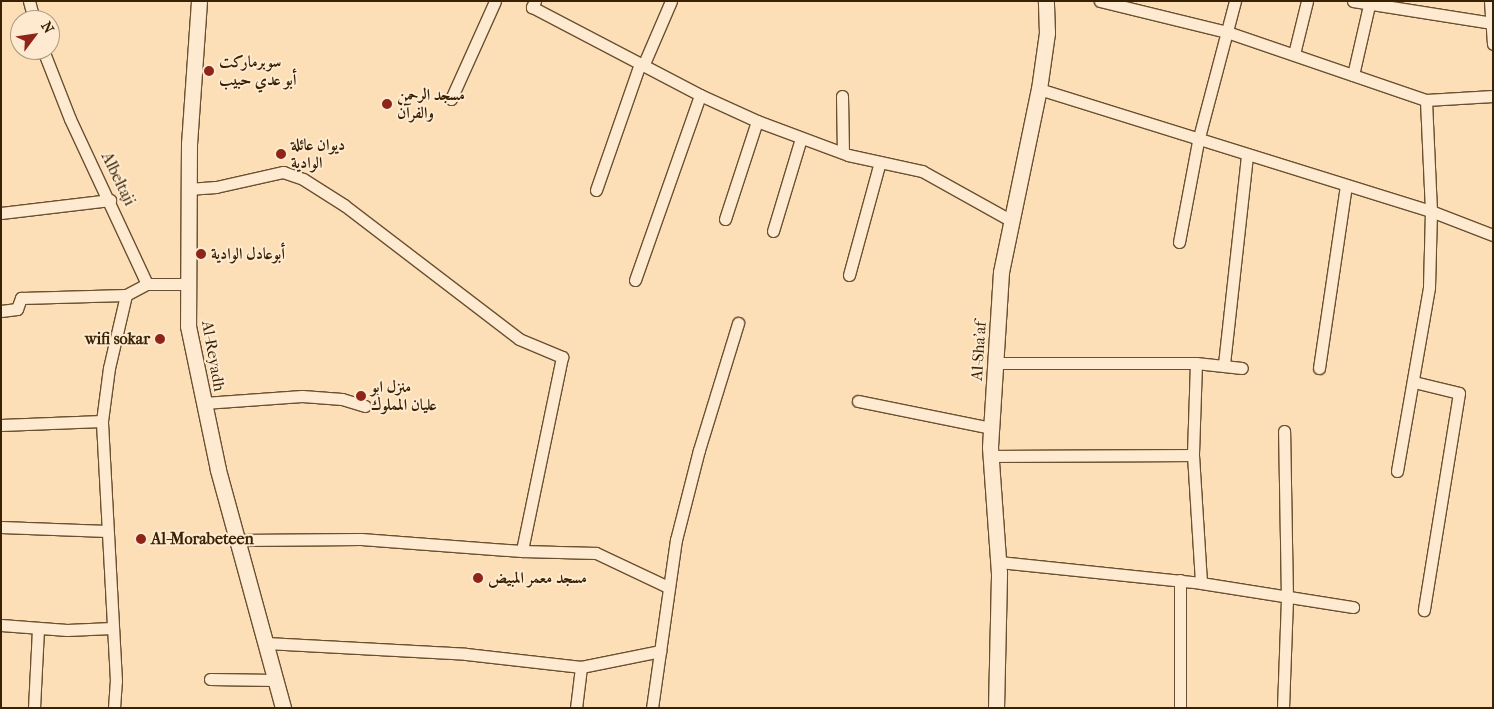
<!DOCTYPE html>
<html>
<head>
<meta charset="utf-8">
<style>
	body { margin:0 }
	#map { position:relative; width:1494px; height:709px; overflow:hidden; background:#fcdfb6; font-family:"IM FELL French Canon",Amiri,serif }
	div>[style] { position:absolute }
	.roads { filter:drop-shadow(1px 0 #6a5030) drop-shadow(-1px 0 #6a5030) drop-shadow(0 1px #6a5030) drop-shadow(0 -1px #6a5030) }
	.minor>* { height:11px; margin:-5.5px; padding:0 5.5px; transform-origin:5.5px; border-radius:5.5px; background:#fdead0 }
	.tertiary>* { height:15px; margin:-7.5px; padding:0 7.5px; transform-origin:7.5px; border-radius:7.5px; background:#fdead0 }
	.dots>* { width:14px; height:14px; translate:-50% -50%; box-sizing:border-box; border:2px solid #fdead0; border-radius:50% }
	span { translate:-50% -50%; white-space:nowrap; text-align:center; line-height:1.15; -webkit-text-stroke:4px #fdead0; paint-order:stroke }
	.poi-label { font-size:16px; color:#392103; font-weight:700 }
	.left { translate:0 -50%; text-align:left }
	.right { translate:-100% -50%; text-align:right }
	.street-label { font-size:16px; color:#392103 }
	.frame { position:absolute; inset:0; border:2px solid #392103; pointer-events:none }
	.north { position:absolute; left:10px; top:10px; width:50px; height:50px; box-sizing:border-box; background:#fdead0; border:1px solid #af9a7e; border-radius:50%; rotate:59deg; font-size:14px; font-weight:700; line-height:20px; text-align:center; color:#392103 }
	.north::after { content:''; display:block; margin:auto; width:18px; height:22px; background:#8f2418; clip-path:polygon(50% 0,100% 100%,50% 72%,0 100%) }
</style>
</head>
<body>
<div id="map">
	<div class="roads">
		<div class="minor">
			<div style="left:29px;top:1px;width:20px;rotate:75deg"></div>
			<div style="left:535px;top:1px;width:7px;rotate:117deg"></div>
			<div style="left:532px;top:7px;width:190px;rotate:27.6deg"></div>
			<div style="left:700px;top:95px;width:63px;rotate:24.5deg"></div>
			<div style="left:757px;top:121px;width:97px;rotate:20.5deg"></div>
			<div style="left:848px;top:155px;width:76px;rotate:12.2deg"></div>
			<div style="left:922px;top:171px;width:101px;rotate:29.1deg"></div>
			<div style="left:1100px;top:1px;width:131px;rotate:13.7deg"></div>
			<div style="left:1227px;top:32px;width:210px;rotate:18.9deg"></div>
			<div style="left:1426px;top:100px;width:67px;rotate:-3.4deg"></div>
			<div style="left:1353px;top:1px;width:141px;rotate:9deg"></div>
			<div style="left:1490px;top:1px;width:43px;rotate:86deg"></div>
			<div style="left:43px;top:50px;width:74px;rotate:68.6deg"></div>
			<div style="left:70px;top:119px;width:182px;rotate:65deg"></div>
			<div style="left:147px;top:284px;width:41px"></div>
			<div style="left:1294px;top:54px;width:55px;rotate:-76.2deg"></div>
			<div style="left:643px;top:66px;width:71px;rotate:-66.7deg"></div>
			<div style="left:1353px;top:75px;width:76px;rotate:-77.1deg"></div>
			<div style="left:1039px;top:89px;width:411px;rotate:17.3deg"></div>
			<div style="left:1431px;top:211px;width:66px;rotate:21.2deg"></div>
			<div style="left:842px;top:96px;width:56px;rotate:89deg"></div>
			<div style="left:451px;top:99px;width:107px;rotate:-65.8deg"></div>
			<div style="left:188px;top:189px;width:28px;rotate:-4deg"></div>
			<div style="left:216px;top:187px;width:69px;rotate:-12.6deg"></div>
			<div style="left:283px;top:172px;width:21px;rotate:19deg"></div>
			<div style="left:303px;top:179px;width:49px;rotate:32.4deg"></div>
			<div style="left:344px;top:205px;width:220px;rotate:37.4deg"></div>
			<div style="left:519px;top:339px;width:47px;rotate:22.7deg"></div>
			<div style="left:562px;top:357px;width:198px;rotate:101.7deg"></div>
			<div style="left:596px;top:190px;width:133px;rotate:-70.8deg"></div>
			<div style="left:1px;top:213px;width:110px;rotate:-6.8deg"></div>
			<div style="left:725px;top:219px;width:103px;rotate:-71.9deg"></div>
			<div style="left:773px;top:231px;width:97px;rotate:-73.2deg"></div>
			<div style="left:1179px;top:242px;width:103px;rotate:-79.3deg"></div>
			<div style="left:1198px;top:141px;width:145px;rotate:-75.2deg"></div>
			<div style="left:849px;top:275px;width:117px;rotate:-74.7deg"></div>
			<div style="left:635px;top:280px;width:196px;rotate:-70.6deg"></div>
			<div style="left:1px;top:311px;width:16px;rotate:-7deg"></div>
			<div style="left:17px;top:309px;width:12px;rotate:-70deg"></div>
			<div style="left:21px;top:298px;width:105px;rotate:-1.6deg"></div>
			<div style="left:995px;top:363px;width:201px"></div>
			<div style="left:1196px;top:363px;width:46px;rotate:6.2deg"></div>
			<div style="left:1196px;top:363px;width:92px;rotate:91.9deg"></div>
			<div style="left:1193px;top:455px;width:128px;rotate:86.4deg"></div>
			<div style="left:1224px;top:364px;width:209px;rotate:-83.7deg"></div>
			<div style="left:1319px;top:368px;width:184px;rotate:-81.6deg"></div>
			<div style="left:1414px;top:382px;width:46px;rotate:13.7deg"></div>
			<div style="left:1459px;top:393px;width:220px;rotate:99.2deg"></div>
			<div style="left:858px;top:401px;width:136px;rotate:11.5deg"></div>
			<div style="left:204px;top:403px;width:98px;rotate:-4.1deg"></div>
			<div style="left:302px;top:396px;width:40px;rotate:4.3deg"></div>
			<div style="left:342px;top:399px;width:24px;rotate:17deg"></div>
			<div style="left:1px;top:425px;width:101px;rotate:-2.3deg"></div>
			<div style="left:990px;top:456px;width:203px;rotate:-0.3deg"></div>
			<div style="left:1397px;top:471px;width:187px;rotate:-80.1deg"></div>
			<div style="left:1429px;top:287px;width:76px;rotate:-88.5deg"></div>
			<div style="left:1431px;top:211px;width:111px;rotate:-92.6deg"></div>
			<div style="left:1px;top:527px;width:106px;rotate:2.2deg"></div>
			<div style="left:238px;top:540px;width:123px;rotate:-0.5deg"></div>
			<div style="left:361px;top:539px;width:161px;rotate:4.3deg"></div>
			<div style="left:522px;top:551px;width:74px;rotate:1.5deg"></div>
			<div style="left:596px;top:553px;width:80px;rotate:25.3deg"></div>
			<div style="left:999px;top:562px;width:203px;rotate:5.9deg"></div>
			<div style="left:1201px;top:583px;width:154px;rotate:9deg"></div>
			<div style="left:1px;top:625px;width:66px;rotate:4.3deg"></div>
			<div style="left:67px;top:630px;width:45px;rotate:-2.5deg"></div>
			<div style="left:266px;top:643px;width:200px;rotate:3.1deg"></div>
			<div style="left:466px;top:654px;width:116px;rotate:6.4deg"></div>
			<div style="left:581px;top:667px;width:81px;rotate:-11.4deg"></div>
			<div style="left:210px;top:679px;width:65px;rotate:0.9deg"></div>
			<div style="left:34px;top:708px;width:80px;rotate:-87.1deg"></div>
			<div style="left:114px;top:708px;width:27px;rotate:-86deg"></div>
			<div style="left:116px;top:681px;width:260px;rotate:-93.1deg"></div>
			<div style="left:102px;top:421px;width:53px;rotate:-82.5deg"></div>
			<div style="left:109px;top:368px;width:75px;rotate:-76.9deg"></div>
			<div style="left:126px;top:295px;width:24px;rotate:-28deg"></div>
			<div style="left:576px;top:708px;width:41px;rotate:-83deg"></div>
			<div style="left:652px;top:708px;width:170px;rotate:-81.9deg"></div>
			<div style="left:676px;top:540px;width:93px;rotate:-75.7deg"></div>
			<div style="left:699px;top:450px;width:133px;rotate:-72.9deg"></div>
			<div style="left:1180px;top:708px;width:128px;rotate:-90deg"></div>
			<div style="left:1283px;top:708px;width:110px;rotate:-87.9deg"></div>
			<div style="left:1287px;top:598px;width:167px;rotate:-91deg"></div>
		</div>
		<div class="tertiary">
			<div style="left:199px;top:1px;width:142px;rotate:94deg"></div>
			<div style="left:189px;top:143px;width:183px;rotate:90.3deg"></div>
			<div style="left:188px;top:326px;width:147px;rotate:78.2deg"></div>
			<div style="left:218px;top:470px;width:247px;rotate:74.7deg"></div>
			<div style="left:996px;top:708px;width:135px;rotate:-88.7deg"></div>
			<div style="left:999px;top:573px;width:126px;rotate:-94.1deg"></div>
			<div style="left:990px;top:447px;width:175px;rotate:-86.4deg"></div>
			<div style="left:1001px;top:272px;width:187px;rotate:-78.3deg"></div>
			<div style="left:1039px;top:89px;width:57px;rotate:-81.9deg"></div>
			<div style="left:1047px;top:33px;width:32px;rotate:-92deg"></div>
		</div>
	</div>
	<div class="dots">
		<div style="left:209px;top:71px;background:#8f2418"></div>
		<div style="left:387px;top:104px;background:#8f2418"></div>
		<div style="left:281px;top:154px;background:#8f2418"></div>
		<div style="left:201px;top:254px;background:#8f2418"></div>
		<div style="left:160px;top:339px;background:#8f2418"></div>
		<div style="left:361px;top:396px;background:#8f2418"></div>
		<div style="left:141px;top:539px;background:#8f2418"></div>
		<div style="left:478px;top:578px;background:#8f2418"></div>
	</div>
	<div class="poi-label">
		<span class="left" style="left:219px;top:71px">سوبرماركت<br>أبو عدي حبيب</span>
		<span class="left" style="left:397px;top:104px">مسجد الرحمن<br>والفرآن</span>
		<span class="left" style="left:291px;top:154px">ديوان عائلة<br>الوادية</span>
		<span class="left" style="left:211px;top:254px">أبوعادل الوادية</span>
		<span class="right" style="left:150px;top:339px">wifi sokar</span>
		<span class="left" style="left:371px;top:396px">منزل ابو<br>عليان المملوك</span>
		<span class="left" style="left:151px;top:539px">Al-Morabeteen</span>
		<span class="left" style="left:488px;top:578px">مسجد معمر المبيض</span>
	</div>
	<div class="street-label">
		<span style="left:118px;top:179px;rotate:64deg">Albeltaji</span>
		<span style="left:979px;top:351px;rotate:-86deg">Al-Sha'af</span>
		<span style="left:213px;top:356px;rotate:80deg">Al-Reyadh</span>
	</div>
	<div class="frame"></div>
	<div class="north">N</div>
</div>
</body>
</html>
